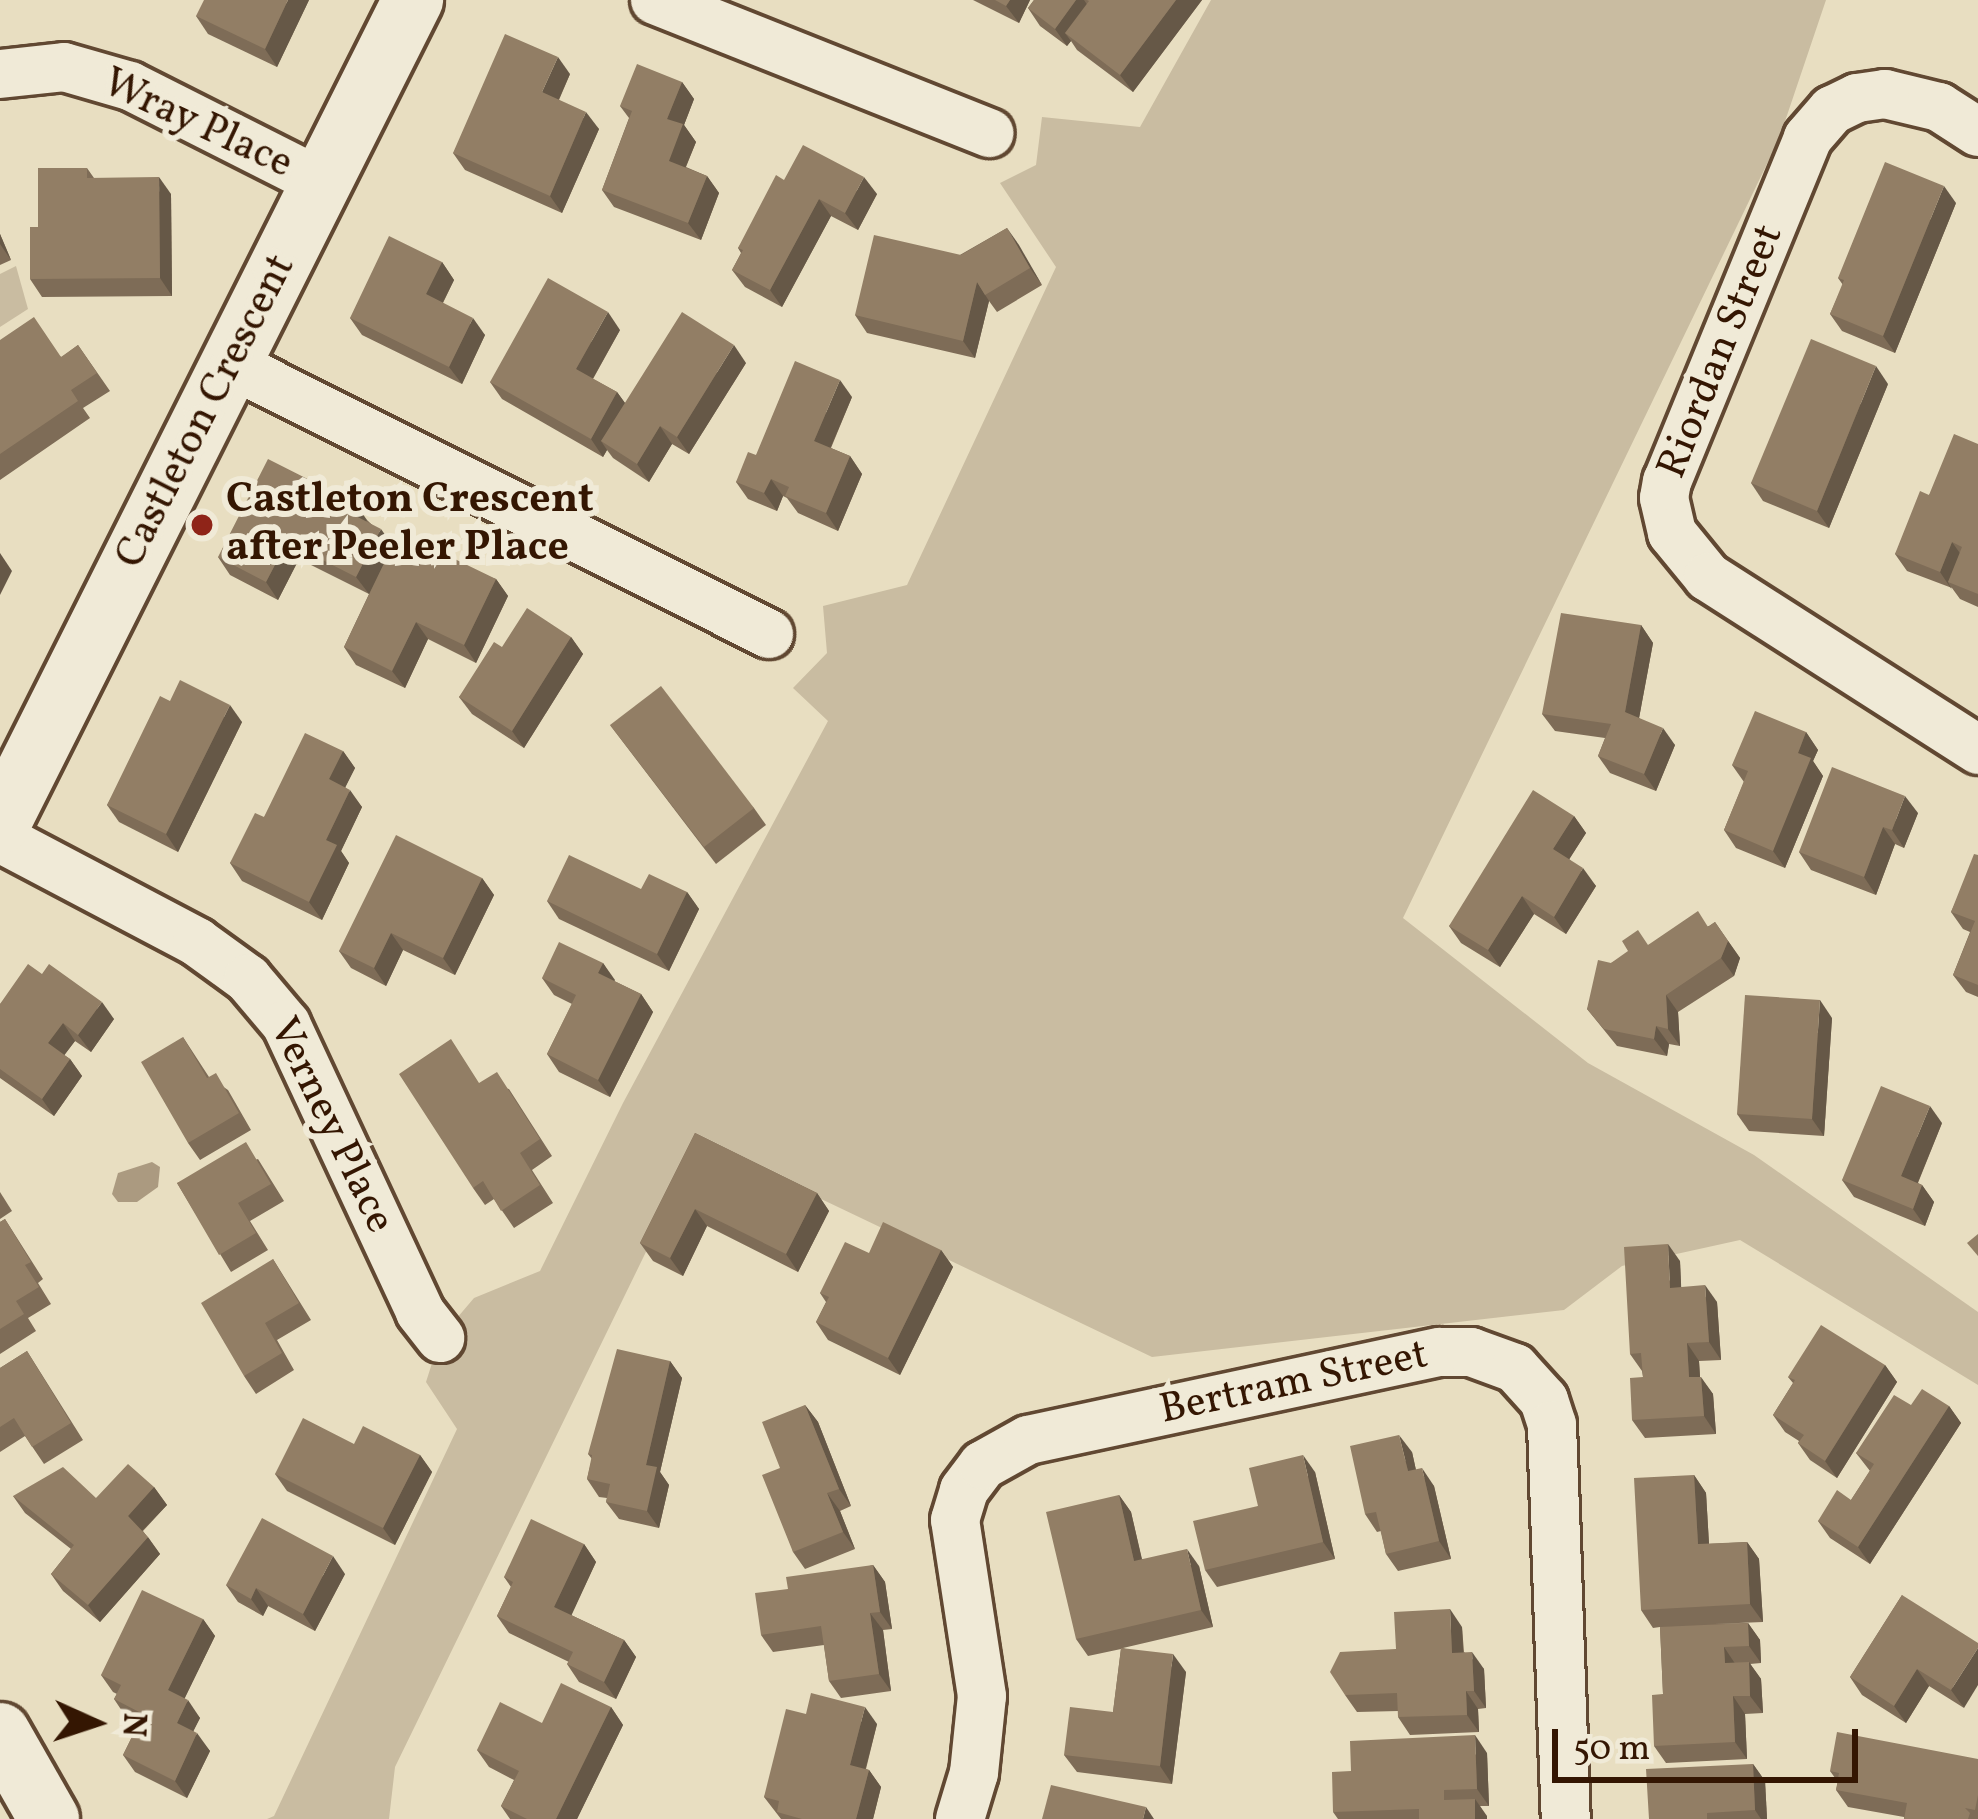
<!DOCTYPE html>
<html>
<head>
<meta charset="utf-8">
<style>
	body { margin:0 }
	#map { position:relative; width:1978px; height:1819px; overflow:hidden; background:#e8dec1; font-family:Vollkorn,serif }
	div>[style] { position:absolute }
	.green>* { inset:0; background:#c9bca1 }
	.water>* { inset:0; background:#ab9a80 }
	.roads { filter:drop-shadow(3px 0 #614832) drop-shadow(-3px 0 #614832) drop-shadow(0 3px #614832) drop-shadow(0 -3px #614832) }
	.minor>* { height:48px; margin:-24px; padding:0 24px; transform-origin:24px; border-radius:24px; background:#f0ead7 }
	.tertiary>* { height:60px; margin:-30px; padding:0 30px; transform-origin:30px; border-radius:30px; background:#f0ead7 }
	.wall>* { inset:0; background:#7e6c57 }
	.shaded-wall>* { inset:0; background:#665847 }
	.building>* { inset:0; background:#927e65 }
	.dots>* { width:33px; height:33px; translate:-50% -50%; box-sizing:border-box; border:6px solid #f0ead7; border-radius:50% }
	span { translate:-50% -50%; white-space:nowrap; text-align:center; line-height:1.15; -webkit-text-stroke:12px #f0ead7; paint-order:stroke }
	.street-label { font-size:42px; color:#341602 }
	.poi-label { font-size:42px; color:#341602; font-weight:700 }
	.left { translate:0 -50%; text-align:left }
	.north { position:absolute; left:36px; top:1663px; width:120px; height:120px; -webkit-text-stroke:9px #f0ead7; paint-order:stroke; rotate:93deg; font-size:33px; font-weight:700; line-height:48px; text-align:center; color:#341602 }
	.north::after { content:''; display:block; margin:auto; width:42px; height:54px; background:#341602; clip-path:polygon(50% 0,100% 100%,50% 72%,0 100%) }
	.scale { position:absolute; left:1552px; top:1729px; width:306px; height:54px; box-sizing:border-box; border:6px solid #341602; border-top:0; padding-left:15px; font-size:36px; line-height:42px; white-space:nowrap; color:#341602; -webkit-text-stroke:9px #f0ead7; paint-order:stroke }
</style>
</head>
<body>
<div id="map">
	<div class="green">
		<div style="clip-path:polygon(1211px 0,1826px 0,1779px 139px,1403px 918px,1588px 1063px,1754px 1155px,1978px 1312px,1978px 1385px,1740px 1240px,1622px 1266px,1564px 1310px,1152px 1357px,700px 1141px,395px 1767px,389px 1819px,267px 1819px,274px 1816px,457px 1429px,426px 1382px,440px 1338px,474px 1298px,540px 1271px,623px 1103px,828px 721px,793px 688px,827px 653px,823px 606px,907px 585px,1056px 267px,1000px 183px,1036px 165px,1042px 117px,1140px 127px)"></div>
		<div style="clip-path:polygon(16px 266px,28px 309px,0 327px,0 274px)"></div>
	</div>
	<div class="water">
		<div style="clip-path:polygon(152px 1162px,160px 1167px,158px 1187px,137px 1202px,118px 1202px,112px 1194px,118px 1173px)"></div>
	</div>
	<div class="roads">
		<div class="minor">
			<div style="left:655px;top:0;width:360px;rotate:21.7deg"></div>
			<div style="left:0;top:74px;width:64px;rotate:-6.2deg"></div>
			<div style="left:64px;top:67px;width:69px;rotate:16.1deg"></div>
			<div style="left:130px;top:86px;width:215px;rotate:26.8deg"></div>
			<div style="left:1978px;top:132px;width:46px;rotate:-147.3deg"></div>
			<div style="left:1939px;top:107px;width:56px;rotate:-166.5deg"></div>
			<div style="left:1885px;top:94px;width:28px;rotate:172deg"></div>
			<div style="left:1857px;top:98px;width:28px;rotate:154deg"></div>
			<div style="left:1832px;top:110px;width:37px;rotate:131deg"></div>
			<div style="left:1808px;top:138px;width:371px;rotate:112.3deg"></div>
			<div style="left:1667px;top:481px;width:17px;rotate:100deg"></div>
			<div style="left:1664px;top:498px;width:36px;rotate:77deg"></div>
			<div style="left:1672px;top:533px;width:57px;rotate:50.7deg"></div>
			<div style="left:1708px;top:577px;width:321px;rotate:32.6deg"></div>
			<div style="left:231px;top:364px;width:602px;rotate:26.65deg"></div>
			<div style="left:0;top:838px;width:223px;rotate:27.8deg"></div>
			<div style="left:197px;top:942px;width:63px;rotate:36deg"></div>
			<div style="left:248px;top:979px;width:59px;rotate:49.8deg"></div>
			<div style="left:286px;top:1024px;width:318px;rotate:65deg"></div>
			<div style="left:420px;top:1312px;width:33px;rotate:52deg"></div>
			<div style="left:960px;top:1819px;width:48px;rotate:-73.1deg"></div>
			<div style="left:974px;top:1773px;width:77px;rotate:-84.1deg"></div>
			<div style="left:982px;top:1696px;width:178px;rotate:-98.7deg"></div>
			<div style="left:955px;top:1520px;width:31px;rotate:-73deg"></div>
			<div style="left:964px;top:1490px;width:31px;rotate:-53deg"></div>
			<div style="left:983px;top:1465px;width:51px;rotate:-29.1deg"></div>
			<div style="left:1028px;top:1440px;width:421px;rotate:-12.1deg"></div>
			<div style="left:1440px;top:1352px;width:31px"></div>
			<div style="left:1471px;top:1352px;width:47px;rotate:20deg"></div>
			<div style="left:1515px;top:1368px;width:43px;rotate:47.8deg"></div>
			<div style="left:1544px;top:1400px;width:26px;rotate:72deg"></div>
			<div style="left:1552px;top:1425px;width:394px;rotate:88deg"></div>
		</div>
		<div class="tertiary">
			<div style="left:0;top:824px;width:922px;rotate:-63.38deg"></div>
			<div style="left:0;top:1733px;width:99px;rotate:60.3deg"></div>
		</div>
	</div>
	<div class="wall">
		<div style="clip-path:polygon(309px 0,277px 67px,208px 34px,196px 16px)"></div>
		<div style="clip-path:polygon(973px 0,1030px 0,1019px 23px)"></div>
		<div style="clip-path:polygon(1034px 0,1202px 0,1133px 92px,1077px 50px,1071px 41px,1067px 46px,1040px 26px,1028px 8px)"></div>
		<div style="clip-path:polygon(570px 74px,559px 100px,599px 129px,562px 213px,465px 170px,453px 153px)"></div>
		<div style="clip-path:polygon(682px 82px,694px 99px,684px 125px,696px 142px,686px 167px,707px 176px,719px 193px,701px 240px,614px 207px,602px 190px,629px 118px,620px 106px)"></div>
		<div style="clip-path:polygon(87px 168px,94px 178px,171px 194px,172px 296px,42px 297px,30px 279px,38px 227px)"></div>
		<div style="clip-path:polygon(784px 180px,877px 194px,858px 230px,831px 216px,782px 307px,745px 287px,732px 270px,741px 253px,738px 248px)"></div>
		<div style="clip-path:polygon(1956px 203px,1895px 353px,1842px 331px,1830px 314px,1843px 285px,1838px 278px)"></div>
		<div style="clip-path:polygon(1007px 228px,1042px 285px,997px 312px,989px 301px,975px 358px,867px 333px,855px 315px)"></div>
		<div style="clip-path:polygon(0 234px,11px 260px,0 265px)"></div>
		<div style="clip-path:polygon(442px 262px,454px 280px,443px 303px,485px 335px,462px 384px,362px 335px,350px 318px)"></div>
		<div style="clip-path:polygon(620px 330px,593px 379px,617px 392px,625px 403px,746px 363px,689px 454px,672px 444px,649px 482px,613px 458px,607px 450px,603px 457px,502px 399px,490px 382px)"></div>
		<div style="clip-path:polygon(0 340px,62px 357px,78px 345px,110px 391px,83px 408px,90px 418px,0 480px)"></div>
		<div style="clip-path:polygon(1888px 384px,1829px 528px,1763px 501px,1751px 483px)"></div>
		<div style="clip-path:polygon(852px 397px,831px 448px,850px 456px,862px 474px,838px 531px,798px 513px,787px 498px,783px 496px,777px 511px,748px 499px,736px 482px,756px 455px)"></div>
		<div style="clip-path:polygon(1978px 444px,1978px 607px,1960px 599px,1952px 588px,1907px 571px,1895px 554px,1929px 495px)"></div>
		<div style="clip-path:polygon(367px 520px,393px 545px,496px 579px,508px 596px,476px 663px,428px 639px,405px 688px,356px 665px,344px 647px,369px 594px,299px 559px,278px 600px,230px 575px,218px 557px)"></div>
		<div style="clip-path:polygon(1641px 625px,1653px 643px,1639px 718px,1675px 745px,1656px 791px,1610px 773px,1598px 756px,1605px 738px,1555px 731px,1542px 714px)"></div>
		<div style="clip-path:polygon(571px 637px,583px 654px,524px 748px,472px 714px,459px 697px,502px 647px)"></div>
		<div style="clip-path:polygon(170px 701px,242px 722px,178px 852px,119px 822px,107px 805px)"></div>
		<div style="clip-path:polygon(610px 725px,754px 808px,766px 825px,716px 864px)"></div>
		<div style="clip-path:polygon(1806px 732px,1818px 750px,1813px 761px,1823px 776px,1785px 868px,1736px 848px,1724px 830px,1744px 782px,1732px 765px)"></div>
		<div style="clip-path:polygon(343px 751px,355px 768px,345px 787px,362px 807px,341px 851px,349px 863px,322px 920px,242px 881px,230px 863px,264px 817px)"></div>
		<div style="clip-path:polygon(1918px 813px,1904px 848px,1895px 844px,1876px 895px,1811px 870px,1799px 852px)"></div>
		<div style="clip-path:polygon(1574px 816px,1586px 833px,1569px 859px,1596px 886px,1566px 934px,1534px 914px,1500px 967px,1461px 943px,1449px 926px)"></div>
		<div style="clip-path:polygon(1978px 855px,1978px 997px,1966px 992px,1953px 975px,1970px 932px,1963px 929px,1951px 912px)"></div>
		<div style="clip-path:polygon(482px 878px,494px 895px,455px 975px,403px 950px,386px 986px,351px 968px,339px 951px)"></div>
		<div style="clip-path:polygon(641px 889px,687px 892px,699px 909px,669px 971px,559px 919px,547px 901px)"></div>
		<div style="clip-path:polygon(1715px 922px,1740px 958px,1734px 976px,1678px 1012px,1680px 1046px,1669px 1044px,1667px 1056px,1617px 1046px,1587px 1009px,1611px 963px,1648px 945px,1709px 926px)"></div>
		<div style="clip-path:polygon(603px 963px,614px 981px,641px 994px,653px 1012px,610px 1097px,559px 1072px,547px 1054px,572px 1004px,554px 995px,542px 978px)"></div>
		<div style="clip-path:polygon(42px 974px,114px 1019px,91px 1052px,75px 1041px,64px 1055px,70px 1059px,82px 1076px,54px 1116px,0 1078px,0 1004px)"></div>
		<div style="clip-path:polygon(1832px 1018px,1824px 1136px,1749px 1131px,1737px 1114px)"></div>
		<div style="clip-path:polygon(183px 1037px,209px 1077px,228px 1090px,251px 1130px,200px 1160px,188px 1143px)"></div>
		<div style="clip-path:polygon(480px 1083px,509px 1089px,552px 1156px,532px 1170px,553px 1203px,514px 1228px,494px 1199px,485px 1205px,473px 1188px)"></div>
		<div style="clip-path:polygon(1942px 1123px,1918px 1183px,1922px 1185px,1934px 1202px,1925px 1226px,1854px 1197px,1842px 1180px)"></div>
		<div style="clip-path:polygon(695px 1133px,817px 1193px,829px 1211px,798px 1272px,707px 1226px,683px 1276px,653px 1261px,640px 1243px)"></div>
		<div style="clip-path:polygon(258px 1159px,284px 1201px,250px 1221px,268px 1250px,231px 1272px,177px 1183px)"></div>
		<div style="clip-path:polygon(0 1192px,12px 1211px,0 1219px)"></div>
		<div style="clip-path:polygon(5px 1219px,43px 1279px,38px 1283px,51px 1304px,28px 1318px,36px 1331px,0 1354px,0 1222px)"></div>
		<div style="clip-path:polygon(941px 1250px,953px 1267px,900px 1375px,828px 1340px,816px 1322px,826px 1302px,820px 1293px,869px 1253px)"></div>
		<div style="clip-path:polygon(273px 1259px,311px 1320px,277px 1340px,294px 1370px,256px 1394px,244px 1376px)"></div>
		<div style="clip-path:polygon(1680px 1261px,1681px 1287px,1717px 1302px,1721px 1360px,1699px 1361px,1700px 1377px,1713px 1394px,1716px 1434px,1645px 1438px,1632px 1420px,1643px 1377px,1642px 1371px,1630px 1354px)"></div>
		<div style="clip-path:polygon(27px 1351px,83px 1440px,44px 1464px,25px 1436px,0 1452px,0 1368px)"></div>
		<div style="clip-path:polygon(670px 1361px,682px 1378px,660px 1472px,669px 1485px,659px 1528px,619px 1519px,606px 1502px,607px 1498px,599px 1497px,587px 1479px,592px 1459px,588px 1454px)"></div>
		<div style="clip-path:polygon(1885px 1365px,1897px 1382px,1837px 1478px,1810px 1460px,1798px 1443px,1799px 1441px,1785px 1432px,1773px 1415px,1793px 1383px,1788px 1377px)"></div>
		<div style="clip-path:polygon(805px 1405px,818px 1422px,851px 1506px,840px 1511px,855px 1549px,805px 1569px,793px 1552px,780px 1468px)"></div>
		<div style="clip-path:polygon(1911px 1405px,1949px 1406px,1961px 1423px,1870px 1564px,1830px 1538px,1818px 1521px,1851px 1500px,1870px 1471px,1856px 1453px)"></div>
		<div style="clip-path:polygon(354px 1444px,420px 1455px,432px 1472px,395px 1545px,287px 1491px,275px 1474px)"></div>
		<div style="clip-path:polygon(1412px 1452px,1416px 1470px,1434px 1486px,1451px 1559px,1398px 1571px,1386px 1554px,1381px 1531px,1377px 1532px,1365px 1514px)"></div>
		<div style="clip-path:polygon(1315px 1472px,1335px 1559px,1217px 1587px,1205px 1570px,1258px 1506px)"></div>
		<div style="clip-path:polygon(1694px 1475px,1706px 1493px,1709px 1544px,1747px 1542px,1759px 1559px,1763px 1622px,1714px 1624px,1748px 1623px,1760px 1640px,1761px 1663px,1750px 1664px,1761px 1679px,1763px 1713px,1745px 1714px,1747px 1759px,1666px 1763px,1654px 1746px,1663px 1694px,1660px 1627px,1653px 1628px,1641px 1610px)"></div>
		<div style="clip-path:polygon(154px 1487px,167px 1505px,143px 1531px,160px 1554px,100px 1622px,63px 1591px,51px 1574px,71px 1549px,25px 1513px,13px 1496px,96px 1498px)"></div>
		<div style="clip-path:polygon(1119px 1495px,1131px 1512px,1142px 1559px,1199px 1566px,1213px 1627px,1123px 1648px,1186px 1672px,1172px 1784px,1077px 1772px,1064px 1755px,1113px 1712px,1121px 1649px,1088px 1656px,1076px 1639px)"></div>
		<div style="clip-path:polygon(584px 1544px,596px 1562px,571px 1615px,624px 1640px,636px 1657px,616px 1699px,579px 1682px,567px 1664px,569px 1662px,509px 1633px,497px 1616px,511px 1587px,504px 1577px)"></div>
		<div style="clip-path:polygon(873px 1565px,885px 1582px,892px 1629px,883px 1630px,891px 1691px,841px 1698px,829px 1681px,824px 1645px,773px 1652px,761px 1635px,788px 1589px)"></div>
		<div style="clip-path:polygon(345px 1574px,315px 1631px,268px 1606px,263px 1616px,238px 1602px,226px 1585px)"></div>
		<div style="clip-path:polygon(1902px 1595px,1964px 1708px,1929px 1686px,1906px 1723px,1862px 1695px,1850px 1677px)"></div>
		<div style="clip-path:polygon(203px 1619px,215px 1636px,184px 1699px,200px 1718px,193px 1731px,210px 1751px,187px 1798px,135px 1772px,123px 1755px,139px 1723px,126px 1717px,114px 1699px,117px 1694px,113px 1692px,101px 1675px)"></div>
		<div style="clip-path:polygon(1462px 1627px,1464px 1652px,1484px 1669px,1486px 1708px,1478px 1709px,1479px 1732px,1410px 1735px,1398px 1717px,1398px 1711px,1357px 1712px,1345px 1695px,1396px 1649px)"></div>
		<div style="clip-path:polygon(611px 1707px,623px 1725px,577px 1819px,510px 1819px,501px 1806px,514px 1780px,489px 1767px,477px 1750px,542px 1723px)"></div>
		<div style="clip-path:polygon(806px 1714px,877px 1724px,866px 1769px,869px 1770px,881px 1787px,873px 1819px,781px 1819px,764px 1797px)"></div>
		<div style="clip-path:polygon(1487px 1753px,1489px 1806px,1480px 1806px,1487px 1819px,1338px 1819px,1333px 1812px,1351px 1771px)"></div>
		<div style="clip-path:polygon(1978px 1759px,1978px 1819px,1904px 1819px,1904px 1817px,1848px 1807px,1836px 1790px,1838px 1782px,1830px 1771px)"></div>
		<div style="clip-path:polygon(1753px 1764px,1765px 1781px,1767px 1819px,1649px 1819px)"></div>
	</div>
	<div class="shaded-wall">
		<div style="clip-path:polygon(288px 0,309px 0,277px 67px,265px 49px)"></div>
		<div style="clip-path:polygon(1010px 0,1030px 0,1019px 23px,1006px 6px)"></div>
		<div style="clip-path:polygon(1076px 0,1084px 0,1092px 12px,1065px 33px,1071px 41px,1067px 46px,1055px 29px)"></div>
		<div style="clip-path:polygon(1176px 0,1202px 0,1133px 92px,1120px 75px)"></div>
		<div style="clip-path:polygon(558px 57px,570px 74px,554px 110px,542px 92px)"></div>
		<div style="clip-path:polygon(682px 82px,694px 99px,684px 125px,696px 142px,681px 178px,669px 161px,667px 119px)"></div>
		<div style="clip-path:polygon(586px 112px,599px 129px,562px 213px,550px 196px)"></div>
		<div style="clip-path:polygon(707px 176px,719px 193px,701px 240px,688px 223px)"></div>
		<div style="clip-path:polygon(159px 177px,171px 194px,172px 296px,160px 278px)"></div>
		<div style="clip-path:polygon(864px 177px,877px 194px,858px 230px,845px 213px)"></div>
		<div style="clip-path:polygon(1944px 186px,1956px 203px,1895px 353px,1883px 336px)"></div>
		<div style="clip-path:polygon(819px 199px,831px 216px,782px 307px,770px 290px)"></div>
		<div style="clip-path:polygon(1007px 228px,1019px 245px,1042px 285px,1030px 268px)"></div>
		<div style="clip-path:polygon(0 234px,11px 260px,0 244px)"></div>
		<div style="clip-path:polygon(442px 262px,454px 280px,438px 312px,426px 294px)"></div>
		<div style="clip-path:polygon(977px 282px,989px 301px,975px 358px,963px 341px)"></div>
		<div style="clip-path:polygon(608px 312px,620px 330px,588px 387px,576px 369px)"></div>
		<div style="clip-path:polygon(473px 318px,485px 335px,462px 384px,449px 367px)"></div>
		<div style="clip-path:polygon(734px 345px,746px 363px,689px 454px,677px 437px)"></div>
		<div style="clip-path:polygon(1876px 366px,1888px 384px,1829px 528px,1817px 511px)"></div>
		<div style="clip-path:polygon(840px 380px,852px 397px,826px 458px,814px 441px)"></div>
		<div style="clip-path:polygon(617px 392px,630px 410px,601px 441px,607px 450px,603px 457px,591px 439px)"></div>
		<div style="clip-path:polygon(660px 426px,672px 444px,649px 482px,637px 464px)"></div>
		<div style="clip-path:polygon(850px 456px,862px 474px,838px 531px,826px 513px)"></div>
		<div style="clip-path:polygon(771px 479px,783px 496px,777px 511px,764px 493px)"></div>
		<div style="clip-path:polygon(355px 503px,367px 520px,362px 530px,350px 513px)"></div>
		<div style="clip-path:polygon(381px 529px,393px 546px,369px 594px,356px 577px)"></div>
		<div style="clip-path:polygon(287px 542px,299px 559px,278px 600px,266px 582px)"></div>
		<div style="clip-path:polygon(1952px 542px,1964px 559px,1948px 582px,1952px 590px,1940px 572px)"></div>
		<div style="clip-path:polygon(0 553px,12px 571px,0 595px)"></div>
		<div style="clip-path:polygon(496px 579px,508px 596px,476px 663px,464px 645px)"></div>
		<div style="clip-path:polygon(416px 622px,428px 639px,405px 688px,392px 671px)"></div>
		<div style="clip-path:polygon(1641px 625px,1653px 643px,1637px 729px,1625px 712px)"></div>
		<div style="clip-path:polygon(571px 637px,583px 654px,524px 748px,512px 731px)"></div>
		<div style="clip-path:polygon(230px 705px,242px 722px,178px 852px,166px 834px)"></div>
		<div style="clip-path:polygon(1663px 728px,1675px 745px,1656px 791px,1644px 774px)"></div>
		<div style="clip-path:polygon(1806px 732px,1818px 750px,1813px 761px,1823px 776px,1785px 868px,1773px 851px,1798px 753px)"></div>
		<div style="clip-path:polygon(343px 751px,355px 768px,341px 796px,329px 779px)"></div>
		<div style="clip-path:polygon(350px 790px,362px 807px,341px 851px,349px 863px,322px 920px,309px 902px,326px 840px)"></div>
		<div style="clip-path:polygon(1905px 796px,1918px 813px,1904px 848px,1892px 830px)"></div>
		<div style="clip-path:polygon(1574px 816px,1586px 833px,1565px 866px,1553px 849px)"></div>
		<div style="clip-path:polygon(1883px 827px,1895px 844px,1876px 895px,1864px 877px)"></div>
		<div style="clip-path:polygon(1583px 868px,1596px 886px,1566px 934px,1554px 917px)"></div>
		<div style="clip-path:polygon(482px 878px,494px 895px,455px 975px,443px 958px)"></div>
		<div style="clip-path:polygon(687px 892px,699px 909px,669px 971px,657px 954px)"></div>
		<div style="clip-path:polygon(1522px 896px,1534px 914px,1500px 967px,1488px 950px)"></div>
		<div style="clip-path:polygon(391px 933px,403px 950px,386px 986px,374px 968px)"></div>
		<div style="clip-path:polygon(1728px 941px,1740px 958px,1734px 976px,1721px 958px)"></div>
		<div style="clip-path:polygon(603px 963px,615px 980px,610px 991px,598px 973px)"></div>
		<div style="clip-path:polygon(641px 994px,653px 1012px,610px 1097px,598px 1080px)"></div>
		<div style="clip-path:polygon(1666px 995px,1678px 1012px,1680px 1046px,1668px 1029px)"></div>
		<div style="clip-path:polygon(1820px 1000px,1832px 1018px,1824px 1136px,1812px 1119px)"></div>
		<div style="clip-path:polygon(102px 1002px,114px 1019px,91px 1052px,78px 1035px)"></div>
		<div style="clip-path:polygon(63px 1023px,75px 1041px,60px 1061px,48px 1043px)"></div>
		<div style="clip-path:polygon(1656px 1026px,1669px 1044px,1667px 1056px,1654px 1039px)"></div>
		<div style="clip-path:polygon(70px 1059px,82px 1076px,54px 1116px,42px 1099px)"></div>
		<div style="clip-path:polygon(1930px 1106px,1942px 1123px,1913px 1194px,1901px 1176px)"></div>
		<div style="clip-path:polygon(1922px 1185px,1934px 1202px,1925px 1226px,1913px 1209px)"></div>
		<div style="clip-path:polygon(817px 1193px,829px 1211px,798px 1272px,786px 1254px)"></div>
		<div style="clip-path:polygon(695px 1209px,707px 1226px,683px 1276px,670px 1258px)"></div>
		<div style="clip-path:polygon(1668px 1244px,1680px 1261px,1682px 1305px,1670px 1288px)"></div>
		<div style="clip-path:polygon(941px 1250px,953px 1267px,900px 1375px,888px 1358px)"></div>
		<div style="clip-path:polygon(1705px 1285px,1717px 1302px,1721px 1360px,1709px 1342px)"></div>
		<div style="clip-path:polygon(1687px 1343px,1699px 1361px,1701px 1394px,1689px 1377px)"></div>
		<div style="clip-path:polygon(670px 1361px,682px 1378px,660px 1472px,669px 1485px,659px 1528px,647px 1511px,646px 1465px)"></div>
		<div style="clip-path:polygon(1885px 1365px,1897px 1382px,1837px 1478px,1825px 1461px)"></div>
		<div style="clip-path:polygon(1701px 1377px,1713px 1394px,1716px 1434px,1704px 1416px)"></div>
		<div style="clip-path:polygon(805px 1405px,818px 1422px,851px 1506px,839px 1489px)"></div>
		<div style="clip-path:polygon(1949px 1406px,1961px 1423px,1870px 1564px,1858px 1547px)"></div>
		<div style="clip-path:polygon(1399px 1435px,1412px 1452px,1420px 1489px,1408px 1471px)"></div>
		<div style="clip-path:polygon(420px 1455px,432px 1472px,395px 1545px,383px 1528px)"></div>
		<div style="clip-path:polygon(1303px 1455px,1315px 1472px,1335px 1559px,1323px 1542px)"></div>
		<div style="clip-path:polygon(1422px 1468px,1434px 1486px,1451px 1559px,1439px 1541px)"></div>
		<div style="clip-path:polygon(1694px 1475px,1706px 1493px,1710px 1561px,1698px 1544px)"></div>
		<div style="clip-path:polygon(154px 1487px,167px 1505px,140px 1533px,128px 1516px)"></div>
		<div style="clip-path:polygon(827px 1493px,840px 1511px,855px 1549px,843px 1532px)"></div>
		<div style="clip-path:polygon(1119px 1495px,1131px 1512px,1146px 1578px,1134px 1561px)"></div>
		<div style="clip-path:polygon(148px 1537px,160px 1554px,100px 1622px,88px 1605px)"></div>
		<div style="clip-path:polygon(1747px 1542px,1759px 1559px,1763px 1622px,1750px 1604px)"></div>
		<div style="clip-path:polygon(584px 1544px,596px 1562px,567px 1625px,554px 1607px)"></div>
		<div style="clip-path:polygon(1187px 1549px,1199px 1566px,1213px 1627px,1201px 1610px)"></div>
		<div style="clip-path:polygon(333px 1556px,345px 1574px,315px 1631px,303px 1614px)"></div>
		<div style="clip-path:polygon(873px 1565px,885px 1582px,892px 1629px,880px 1612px)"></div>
		<div style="clip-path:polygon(256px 1588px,268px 1606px,263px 1616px,251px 1599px)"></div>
		<div style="clip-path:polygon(1450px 1609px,1462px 1627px,1464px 1670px,1452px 1653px)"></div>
		<div style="clip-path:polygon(870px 1613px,883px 1630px,891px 1691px,879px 1674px)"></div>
		<div style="clip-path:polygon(203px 1619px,215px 1636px,180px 1708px,168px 1690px)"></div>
		<div style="clip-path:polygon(1748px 1623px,1760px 1640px,1761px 1663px,1749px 1646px)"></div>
		<div style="clip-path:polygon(624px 1640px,636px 1657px,616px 1699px,604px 1682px)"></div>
		<div style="clip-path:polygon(1724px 1647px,1736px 1665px,1725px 1663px)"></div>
		<div style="clip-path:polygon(1978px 1648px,1978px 1685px,1964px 1708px,1951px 1690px)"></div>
		<div style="clip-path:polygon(1472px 1652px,1484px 1669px,1486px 1708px,1474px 1691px)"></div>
		<div style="clip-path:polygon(1173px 1654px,1186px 1672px,1172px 1784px,1160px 1766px)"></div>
		<div style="clip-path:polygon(1749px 1662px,1761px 1679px,1763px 1713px,1750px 1696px)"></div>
		<div style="clip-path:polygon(1917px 1669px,1929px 1686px,1906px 1723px,1894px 1706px)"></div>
		<div style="clip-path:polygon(1466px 1691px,1478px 1709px,1479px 1732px,1467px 1715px)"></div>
		<div style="clip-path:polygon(1733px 1696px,1745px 1714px,1747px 1759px,1735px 1742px)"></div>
		<div style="clip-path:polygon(188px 1700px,200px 1718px,189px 1740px,177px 1723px)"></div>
		<div style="clip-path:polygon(611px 1707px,623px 1725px,577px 1819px,556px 1819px)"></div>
		<div style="clip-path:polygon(865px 1707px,877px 1724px,862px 1782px,850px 1765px)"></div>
		<div style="clip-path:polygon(197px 1733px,210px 1751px,187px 1798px,175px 1781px)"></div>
		<div style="clip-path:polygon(1475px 1735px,1487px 1753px,1489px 1806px,1477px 1789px)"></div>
		<div style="clip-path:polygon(1753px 1764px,1765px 1781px,1767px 1819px,1761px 1819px,1755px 1810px)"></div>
		<div style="clip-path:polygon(869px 1770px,881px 1787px,873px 1819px,856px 1819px)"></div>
		<div style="clip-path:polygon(1475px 1799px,1487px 1816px,1487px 1819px,1475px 1819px)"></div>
		<div style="clip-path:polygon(1146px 1807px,1154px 1819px,1143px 1819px)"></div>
	</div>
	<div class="building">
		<div style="clip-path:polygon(204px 0,288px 0,265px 49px,196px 16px)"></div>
		<div style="clip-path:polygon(995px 0,1010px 0,1006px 6px)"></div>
		<div style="clip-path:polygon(1034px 0,1076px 0,1055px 29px,1028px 8px)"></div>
		<div style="clip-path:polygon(1087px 0,1176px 0,1120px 75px,1065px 33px,1089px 1px)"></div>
		<div style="clip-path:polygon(505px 34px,558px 57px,542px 92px,586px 112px,550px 196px,453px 153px)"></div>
		<div style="clip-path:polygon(637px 64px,682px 82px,667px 119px,683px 124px,669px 161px,707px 176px,688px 223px,602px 190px,632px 111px,620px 106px)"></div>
		<div style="clip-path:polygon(803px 145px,864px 177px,845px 213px,819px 199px,770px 290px,732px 270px,743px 250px,738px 248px,776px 175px,784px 180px)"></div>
		<div style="clip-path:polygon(1885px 162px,1944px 186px,1883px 336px,1830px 314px,1844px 280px,1838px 278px)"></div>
		<div style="clip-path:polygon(38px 168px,87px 168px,87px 178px,159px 177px,160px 278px,30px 279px,30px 227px,38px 227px)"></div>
		<div style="clip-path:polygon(1007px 228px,1030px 268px,985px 295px,977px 282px,963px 341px,855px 315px,874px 235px,961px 255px)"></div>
		<div style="clip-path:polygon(389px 236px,442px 262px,426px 294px,473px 318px,449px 367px,350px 318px)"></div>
		<div style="clip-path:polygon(548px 278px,608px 312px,576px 369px,617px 392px,591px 439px,490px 382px)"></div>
		<div style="clip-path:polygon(682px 312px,734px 345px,677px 437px,660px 426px,637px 464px,601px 441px)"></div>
		<div style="clip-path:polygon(34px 317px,61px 357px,78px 345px,97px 373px,71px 390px,78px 401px,0 454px,0 340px)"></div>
		<div style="clip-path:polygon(1811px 339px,1876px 366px,1817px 511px,1751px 483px)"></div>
		<div style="clip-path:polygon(795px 361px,840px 380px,814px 441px,850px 456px,826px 513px,785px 496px,789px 487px,771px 479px,764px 493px,736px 482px,748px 452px,756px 455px)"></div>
		<div style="clip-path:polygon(1954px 434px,1978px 444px,1978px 594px,1948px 582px,1962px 547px,1952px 542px,1940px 572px,1895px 554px,1920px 491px,1929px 495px)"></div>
		<div style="clip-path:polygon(268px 459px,355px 503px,350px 513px,381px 529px,356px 577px,287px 542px,266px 582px,218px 557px)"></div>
		<div style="clip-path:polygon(399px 532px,496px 579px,464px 645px,416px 622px,392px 671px,344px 647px)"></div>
		<div style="clip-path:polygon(527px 608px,571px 637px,512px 731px,459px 697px,494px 642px,502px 647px)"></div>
		<div style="clip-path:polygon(1561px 613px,1641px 625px,1625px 712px,1663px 728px,1644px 774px,1598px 756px,1611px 724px,1542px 714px)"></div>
		<div style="clip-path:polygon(180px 680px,230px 705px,166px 834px,107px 805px,160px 696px,170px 701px)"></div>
		<div style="clip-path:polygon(661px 686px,754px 808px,704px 847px,610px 725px)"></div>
		<div style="clip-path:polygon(1755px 711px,1806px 732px,1798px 753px,1811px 758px,1773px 851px,1724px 830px,1748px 771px,1732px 765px)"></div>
		<div style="clip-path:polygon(305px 733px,343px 751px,329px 779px,350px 790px,326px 840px,337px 845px,309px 902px,230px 863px,255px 813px,264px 817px)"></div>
		<div style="clip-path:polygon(1832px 767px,1905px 796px,1892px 830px,1883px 827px,1864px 877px,1799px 852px)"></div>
		<div style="clip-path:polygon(1533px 790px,1574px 816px,1553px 849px,1583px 868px,1554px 917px,1522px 896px,1488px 950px,1449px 926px)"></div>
		<div style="clip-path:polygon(396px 835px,482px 878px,443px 958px,391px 933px,374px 968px,339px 951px)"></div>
		<div style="clip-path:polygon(1974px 854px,1978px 855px,1978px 985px,1953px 975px,1975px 921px,1951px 912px)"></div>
		<div style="clip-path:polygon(569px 855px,641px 889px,649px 874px,687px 892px,657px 954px,547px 901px)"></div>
		<div style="clip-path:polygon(1698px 911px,1708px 927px,1715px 922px,1728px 941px,1721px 958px,1666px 995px,1668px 1029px,1656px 1026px,1654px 1039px,1604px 1029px,1587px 1009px,1598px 960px,1611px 963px,1628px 951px,1622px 941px,1638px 930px,1648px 945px)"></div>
		<div style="clip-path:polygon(559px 942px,603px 963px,598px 973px,641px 994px,598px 1080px,547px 1054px,576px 995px,542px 978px)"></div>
		<div style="clip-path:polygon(28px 964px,42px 974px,49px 964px,102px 1002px,78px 1035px,63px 1023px,48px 1043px,70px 1059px,42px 1099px,0 1069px,0 1004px)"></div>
		<div style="clip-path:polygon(1745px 995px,1820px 1000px,1812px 1119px,1737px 1114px)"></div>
		<div style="clip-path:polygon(183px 1037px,207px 1078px,216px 1073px,239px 1113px,188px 1143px,141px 1062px)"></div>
		<div style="clip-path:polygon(451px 1039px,479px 1083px,497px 1072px,540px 1139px,520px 1153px,540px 1185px,501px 1211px,483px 1181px,473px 1188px,399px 1074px)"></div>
		<div style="clip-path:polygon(1881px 1086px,1930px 1106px,1901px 1176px,1922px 1185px,1913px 1209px,1842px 1180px)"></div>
		<div style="clip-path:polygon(695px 1133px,817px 1193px,786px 1254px,695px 1209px,670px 1258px,640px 1243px)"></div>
		<div style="clip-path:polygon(246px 1142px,271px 1184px,238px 1203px,256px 1233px,219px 1255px,177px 1183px)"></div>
		<div style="clip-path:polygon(5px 1219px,31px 1262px,25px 1265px,39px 1287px,16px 1301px,24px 1314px,0 1329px,0 1222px)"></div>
		<div style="clip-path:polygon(883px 1222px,941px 1250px,888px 1358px,816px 1322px,829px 1297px,820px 1293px,845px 1242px,869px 1253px)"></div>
		<div style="clip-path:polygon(1978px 1234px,1978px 1256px,1967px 1243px)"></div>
		<div style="clip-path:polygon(1668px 1244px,1670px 1288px,1705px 1285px,1709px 1342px,1687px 1343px,1689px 1377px,1701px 1377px,1704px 1416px,1632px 1420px,1630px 1378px,1643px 1377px,1641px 1353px,1630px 1354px,1624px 1247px)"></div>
		<div style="clip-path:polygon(273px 1259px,299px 1303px,265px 1323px,282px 1353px,244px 1376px,201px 1303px)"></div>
		<div style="clip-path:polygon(1821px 1325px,1885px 1365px,1825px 1461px,1798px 1443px,1804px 1435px,1773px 1415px,1795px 1380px,1788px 1377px)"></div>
		<div style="clip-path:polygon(617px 1349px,670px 1361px,646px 1465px,657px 1467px,647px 1511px,606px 1502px,610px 1484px,587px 1479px,592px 1455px,588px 1454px)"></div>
		<div style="clip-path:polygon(27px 1351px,71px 1423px,32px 1447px,14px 1418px,0 1427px,0 1368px)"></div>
		<div style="clip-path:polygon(1922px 1389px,1949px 1406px,1858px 1547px,1818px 1521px,1837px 1490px,1851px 1500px,1874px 1464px,1856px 1453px,1894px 1395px,1911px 1405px)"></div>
		<div style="clip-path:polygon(805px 1405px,839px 1489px,827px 1493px,843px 1532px,793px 1552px,762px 1475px,780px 1468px,762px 1422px)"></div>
		<div style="clip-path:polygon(303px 1418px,354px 1444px,363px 1426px,420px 1455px,383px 1528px,275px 1474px)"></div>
		<div style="clip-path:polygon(1399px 1435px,1408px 1471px,1422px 1468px,1439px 1541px,1386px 1554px,1376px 1512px,1365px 1514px,1350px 1446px)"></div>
		<div style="clip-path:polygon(1303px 1455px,1323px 1542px,1205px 1570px,1193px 1521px,1258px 1506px,1249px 1468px)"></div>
		<div style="clip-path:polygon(128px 1464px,154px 1487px,128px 1516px,148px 1537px,88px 1605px,51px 1574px,74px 1545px,13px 1496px,63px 1467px,96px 1498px)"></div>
		<div style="clip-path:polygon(1694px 1475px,1698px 1544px,1747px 1542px,1750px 1604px,1641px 1610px,1634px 1478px)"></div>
		<div style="clip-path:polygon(1119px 1495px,1134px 1561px,1187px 1549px,1201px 1610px,1076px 1639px,1046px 1512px)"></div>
		<div style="clip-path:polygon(262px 1518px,333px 1556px,303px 1614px,256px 1588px,251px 1599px,226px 1585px)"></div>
		<div style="clip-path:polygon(531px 1519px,584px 1544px,554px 1607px,624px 1640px,604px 1682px,567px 1664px,573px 1652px,497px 1616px,513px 1582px,504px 1577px)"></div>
		<div style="clip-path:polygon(873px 1565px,880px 1612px,870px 1613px,879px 1674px,829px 1681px,821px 1626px,761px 1635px,755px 1593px,788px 1589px,786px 1577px)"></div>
		<div style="clip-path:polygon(142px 1590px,203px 1619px,168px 1690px,188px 1700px,177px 1723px,197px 1733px,175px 1781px,123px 1755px,143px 1714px,114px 1699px,121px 1685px,101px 1675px)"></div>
		<div style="clip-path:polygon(1902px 1595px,1978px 1643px,1978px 1648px,1951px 1690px,1917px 1669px,1894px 1706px,1850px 1677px)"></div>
		<div style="clip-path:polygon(1450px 1609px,1452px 1653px,1472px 1652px,1474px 1691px,1466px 1691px,1467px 1715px,1398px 1717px,1397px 1693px,1345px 1695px,1330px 1672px,1340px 1652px,1396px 1649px,1394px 1612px)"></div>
		<div style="clip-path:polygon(1748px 1623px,1749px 1646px,1724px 1647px,1725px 1663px,1749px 1662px,1750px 1696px,1733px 1696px,1735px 1742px,1654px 1746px,1652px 1695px,1663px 1694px,1660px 1627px)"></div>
		<div style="clip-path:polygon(1121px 1648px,1173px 1654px,1160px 1766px,1064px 1755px,1070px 1707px,1113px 1712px)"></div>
		<div style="clip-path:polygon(561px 1683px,611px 1707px,556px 1819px,527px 1819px,501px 1806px,519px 1771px,477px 1750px,500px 1702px,542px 1723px)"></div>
		<div style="clip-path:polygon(811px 1693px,865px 1707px,850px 1765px,869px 1770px,856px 1819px,802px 1819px,777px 1812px,779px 1801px,764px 1797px,786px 1709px,806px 1714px)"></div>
		<div style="clip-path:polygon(1837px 1732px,1978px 1759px,1978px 1795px,1975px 1810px,1965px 1808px,1970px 1813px,1968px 1819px,1904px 1819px,1907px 1803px,1836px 1790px,1839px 1773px,1830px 1771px)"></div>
		<div style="clip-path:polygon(1475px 1735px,1477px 1789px,1444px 1790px,1444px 1800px,1475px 1799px,1475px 1819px,1419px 1819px,1419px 1809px,1333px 1812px,1332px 1772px,1351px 1771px,1350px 1741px)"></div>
		<div style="clip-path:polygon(1753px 1764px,1755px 1810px,1707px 1813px,1707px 1819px,1649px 1819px,1646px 1769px)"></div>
		<div style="clip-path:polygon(1051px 1785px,1146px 1807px,1143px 1819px,1042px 1819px)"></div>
	</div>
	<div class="dots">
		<div style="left:202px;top:525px;background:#8f2418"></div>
	</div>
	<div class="street-label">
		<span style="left:197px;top:125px;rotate:25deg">Wray Place</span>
		<span style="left:1722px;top:352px;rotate:-68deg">Riordan Street</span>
		<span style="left:207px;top:412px;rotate:-63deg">Castleton Crescent</span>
		<span style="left:330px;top:1126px;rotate:64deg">Verney Place</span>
		<span style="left:1294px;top:1384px;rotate:-12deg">Bertram Street</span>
	</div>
	<div class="poi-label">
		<span class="left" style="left:226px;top:525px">Castleton Crescent<br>after Peeler Place</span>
	</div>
	<div class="north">N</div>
	<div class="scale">50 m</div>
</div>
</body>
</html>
